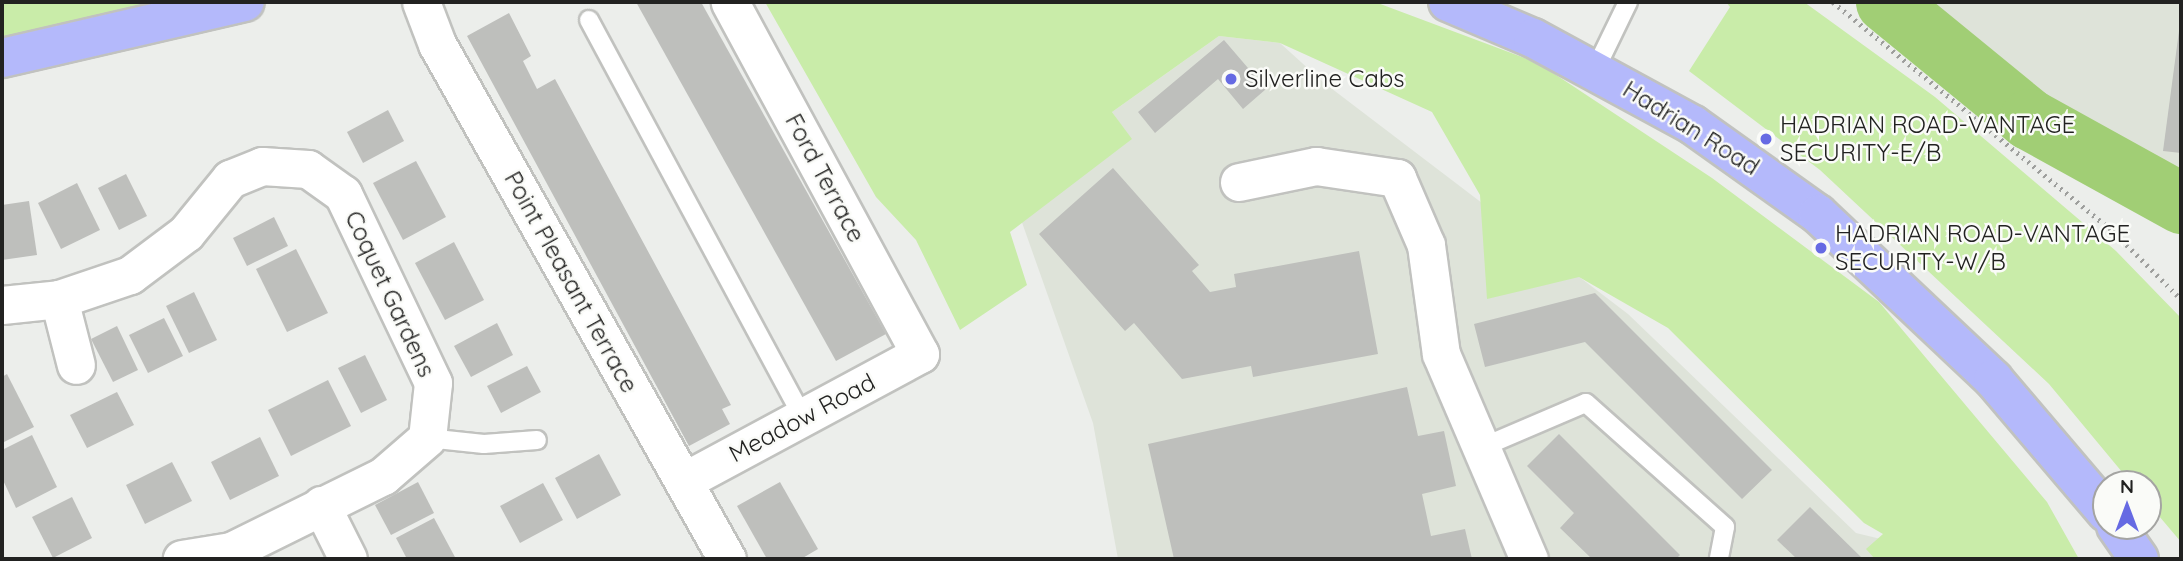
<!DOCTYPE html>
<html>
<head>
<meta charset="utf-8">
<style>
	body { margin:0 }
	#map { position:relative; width:2183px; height:561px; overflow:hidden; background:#eceeeb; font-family:Quicksand,sans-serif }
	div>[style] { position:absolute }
	.built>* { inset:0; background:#dee3d9 }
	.green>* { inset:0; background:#c9eca9 }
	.river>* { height:61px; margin:-30.5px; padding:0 30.5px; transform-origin:30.5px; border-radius:30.5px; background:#a1ce75 }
	.building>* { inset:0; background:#bebfbc }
	.path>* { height:4.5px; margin-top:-2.25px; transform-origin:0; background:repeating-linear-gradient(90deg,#9e9f9d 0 2px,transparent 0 7px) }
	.roads { filter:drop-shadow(2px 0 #c1c2bf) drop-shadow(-2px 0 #c1c2bf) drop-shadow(0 2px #c1c2bf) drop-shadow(0 -2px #c1c2bf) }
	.service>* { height:18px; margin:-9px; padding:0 9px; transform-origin:9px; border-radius:9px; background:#fff }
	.minor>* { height:37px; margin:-18.5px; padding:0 18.5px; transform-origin:18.5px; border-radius:18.5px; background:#fff }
	.primary>* { height:38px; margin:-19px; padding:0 19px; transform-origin:19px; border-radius:19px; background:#b4b9fb }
	.dots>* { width:19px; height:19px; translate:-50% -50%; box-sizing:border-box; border:4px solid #fafbf8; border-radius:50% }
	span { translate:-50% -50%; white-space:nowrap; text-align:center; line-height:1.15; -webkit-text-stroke:5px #fafbf8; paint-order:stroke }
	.poi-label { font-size:24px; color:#222221 }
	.left { translate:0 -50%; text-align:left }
	.street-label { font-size:24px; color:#222221 }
	.frame { position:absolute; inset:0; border:4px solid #222221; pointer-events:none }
	.north { position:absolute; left:2092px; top:470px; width:70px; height:70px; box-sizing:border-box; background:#fafbf8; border:2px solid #a4a4a2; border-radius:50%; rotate:0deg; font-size:19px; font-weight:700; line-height:28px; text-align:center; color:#222221 }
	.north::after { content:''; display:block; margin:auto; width:24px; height:32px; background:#666ae3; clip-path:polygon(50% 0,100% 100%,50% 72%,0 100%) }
</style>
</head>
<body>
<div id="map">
	<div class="built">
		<div style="clip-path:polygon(1918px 2px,2181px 2px,2181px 180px,2022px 104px)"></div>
		<div style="clip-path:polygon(1219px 36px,1280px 43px,1323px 82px,1628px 314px,1856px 533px,1964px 559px,1118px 559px,1093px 423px,1019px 214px,1131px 139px,1112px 112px)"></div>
	</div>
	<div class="green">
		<div style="clip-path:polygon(2px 2px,179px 2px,2px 43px)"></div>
		<div style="clip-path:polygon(765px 2px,1375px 2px,1538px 63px,1712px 178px,1879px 302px,2047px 502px,2079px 559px,1875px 559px,1866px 549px,1883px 534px,1864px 523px,1668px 328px,1579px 277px,1487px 299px,1480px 195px,1432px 112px,1280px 43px,1219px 36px,1112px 112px,1132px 139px,1010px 232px,1027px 285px,960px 330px,916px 240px,876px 197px)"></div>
		<div style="clip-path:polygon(1726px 2px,1804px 2px,1935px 97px,2116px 251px,2181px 318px,2181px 542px,2148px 503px,2148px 484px,2132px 484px,2049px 384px,1820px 170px,1689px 71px,1730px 7px)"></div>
	</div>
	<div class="river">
		<div style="left:1886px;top:2px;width:185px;rotate:39.3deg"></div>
		<div style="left:2029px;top:119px;width:174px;rotate:28.9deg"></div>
	</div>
	<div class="building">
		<div style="clip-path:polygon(636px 2px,701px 2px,886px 334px,836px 361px)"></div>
		<div style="clip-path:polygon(509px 13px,531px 56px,523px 61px,537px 89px,555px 79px,731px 405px,722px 409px,730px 424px,689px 446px,467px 36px)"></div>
		<div style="clip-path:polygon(2181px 16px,2181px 153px,2163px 151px)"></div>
		<div style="clip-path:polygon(1224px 40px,1266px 89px,1243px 109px,1218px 79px,1155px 133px,1138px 112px)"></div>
		<div style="clip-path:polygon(388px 110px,404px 141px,363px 163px,347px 132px)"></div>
		<div style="clip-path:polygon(416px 161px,446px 217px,403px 240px,373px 183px)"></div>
		<div style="clip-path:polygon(1113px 168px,1199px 265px,1192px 271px,1210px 292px,1236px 287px,1234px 274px,1359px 251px,1378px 354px,1253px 377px,1251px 366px,1182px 379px,1134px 323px,1125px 331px,1039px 234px)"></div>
		<div style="clip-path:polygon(126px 174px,147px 216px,119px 230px,98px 188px)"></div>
		<div style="clip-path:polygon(77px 183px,100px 230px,61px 249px,38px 203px)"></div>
		<div style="clip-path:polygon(29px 201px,37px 255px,2px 260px,2px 205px)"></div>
		<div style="clip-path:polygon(274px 217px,288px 246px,247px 266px,233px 238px)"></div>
		<div style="clip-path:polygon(454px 242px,484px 300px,445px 320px,415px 263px)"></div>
		<div style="clip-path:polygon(296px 249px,328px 313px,287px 332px,256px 269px)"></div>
		<div style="clip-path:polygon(194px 292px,217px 340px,189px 353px,166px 306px)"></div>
		<div style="clip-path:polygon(1595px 293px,1772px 470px,1742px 499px,1585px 342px,1485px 367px,1474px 324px)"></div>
		<div style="clip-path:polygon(164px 318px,183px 356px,148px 373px,129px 335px)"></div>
		<div style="clip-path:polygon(497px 323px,513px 355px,471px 377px,454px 346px)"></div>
		<div style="clip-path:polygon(117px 326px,138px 370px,113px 382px,91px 339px)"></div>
		<div style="clip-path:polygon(365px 355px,387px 400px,361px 413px,338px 368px)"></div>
		<div style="clip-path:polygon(527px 366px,541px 392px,501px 413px,487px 386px)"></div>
		<div style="clip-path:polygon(7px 374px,34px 427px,2px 443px,2px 377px)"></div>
		<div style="clip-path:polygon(328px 380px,351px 426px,291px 456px,268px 410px)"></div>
		<div style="clip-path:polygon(1407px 387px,1418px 436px,1444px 431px,1456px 486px,1422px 494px,1431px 536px,1465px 529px,1472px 559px,1174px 559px,1148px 444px)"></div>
		<div style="clip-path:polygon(117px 392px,134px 425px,87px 448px,70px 415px)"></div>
		<div style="clip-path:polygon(1559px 434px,1680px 555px,1676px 559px,1592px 559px,1560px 528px,1574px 513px,1527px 466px)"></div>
		<div style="clip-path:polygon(32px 435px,57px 487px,16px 508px,2px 478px,2px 450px)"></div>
		<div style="clip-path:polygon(260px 437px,279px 476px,230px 500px,211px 462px)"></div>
		<div style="clip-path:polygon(599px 454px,621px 495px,577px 519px,555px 478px)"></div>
		<div style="clip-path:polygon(172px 462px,192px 501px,145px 524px,126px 485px)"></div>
		<div style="clip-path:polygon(418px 482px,434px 513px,391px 535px,375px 505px)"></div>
		<div style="clip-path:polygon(780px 482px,818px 549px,801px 559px,767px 559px,737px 506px)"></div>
		<div style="clip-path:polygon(543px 483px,563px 520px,520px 543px,500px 506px)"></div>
		<div style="clip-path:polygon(72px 497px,92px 538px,53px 558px,32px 517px)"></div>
		<div style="clip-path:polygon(1810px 507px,1863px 559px,1797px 559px,1777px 540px)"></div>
		<div style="clip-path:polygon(434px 518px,456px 559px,407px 559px,396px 538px)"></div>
	</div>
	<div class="path">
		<div style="left:1833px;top:2px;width:360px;rotate:39.3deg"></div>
		<div style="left:2112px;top:230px;width:98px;rotate:45deg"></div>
	</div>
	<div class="roads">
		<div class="service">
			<div style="left:589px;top:20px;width:451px;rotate:61.7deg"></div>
			<div style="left:1595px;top:70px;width:76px;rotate:-64.1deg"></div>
			<div style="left:427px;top:438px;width:57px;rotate:6deg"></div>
			<div style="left:484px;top:444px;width:53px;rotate:-4.3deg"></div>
			<div style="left:1478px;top:449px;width:117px;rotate:-23.1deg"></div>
			<div style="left:1586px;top:403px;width:186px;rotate:41.7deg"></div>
			<div style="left:1725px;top:527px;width:33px;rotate:101deg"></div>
		</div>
		<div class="minor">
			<div style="left:421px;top:2px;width:45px;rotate:69.1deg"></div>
			<div style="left:437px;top:44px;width:591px;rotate:60.62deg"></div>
			<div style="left:1239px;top:182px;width:79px;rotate:-11.7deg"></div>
			<div style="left:1316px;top:166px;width:82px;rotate:8.4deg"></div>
			<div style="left:1397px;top:178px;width:73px;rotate:66.6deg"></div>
			<div style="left:1426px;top:245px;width:110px;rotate:82.2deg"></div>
			<div style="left:1441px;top:354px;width:223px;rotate:66.8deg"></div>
			<div style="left:59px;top:299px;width:68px;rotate:75.6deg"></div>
			<div style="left:2px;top:305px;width:57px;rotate:-6deg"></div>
			<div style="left:59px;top:299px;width:75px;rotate:-18.7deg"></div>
			<div style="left:130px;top:275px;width:70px;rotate:-36.9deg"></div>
			<div style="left:186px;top:233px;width:70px;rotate:-50.8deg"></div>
			<div style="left:230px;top:179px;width:35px;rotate:-22deg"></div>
			<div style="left:262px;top:166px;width:46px;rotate:3.7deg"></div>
			<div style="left:308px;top:169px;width:43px;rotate:35.5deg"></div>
			<div style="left:343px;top:194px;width:209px;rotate:64.5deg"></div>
			<div style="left:433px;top:383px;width:55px;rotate:96.2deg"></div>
			<div style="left:427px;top:438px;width:58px;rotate:139.2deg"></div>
			<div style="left:383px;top:476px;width:169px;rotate:153.7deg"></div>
			<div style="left:231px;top:551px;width:50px;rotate:170.7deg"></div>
			<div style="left:684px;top:481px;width:268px;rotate:-28.3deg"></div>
			<div style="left:920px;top:354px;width:400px;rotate:-118.4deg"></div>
			<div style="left:321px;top:505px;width:60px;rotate:63.4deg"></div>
		</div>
		<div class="primary">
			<div style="left:1448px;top:2px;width:92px;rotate:23deg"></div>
			<div style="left:1533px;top:38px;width:182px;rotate:28.5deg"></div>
			<div style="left:1693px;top:125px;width:153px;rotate:35.5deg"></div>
			<div style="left:1818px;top:214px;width:241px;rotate:43.3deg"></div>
			<div style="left:1993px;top:379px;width:175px;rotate:49.6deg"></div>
			<div style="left:2px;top:58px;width:249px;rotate:-13deg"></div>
			<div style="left:2116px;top:526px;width:40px;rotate:55.1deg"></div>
		</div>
	</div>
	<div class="dots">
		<div style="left:1231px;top:79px;background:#666ae3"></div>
		<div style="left:1766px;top:139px;background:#666ae3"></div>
		<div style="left:1821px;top:248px;background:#666ae3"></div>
	</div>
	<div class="poi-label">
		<span class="left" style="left:1245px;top:79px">Silverline Cabs</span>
		<span class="left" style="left:1780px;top:139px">HADRIAN ROAD-VANTAGE<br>SECURITY-E/B</span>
		<span class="left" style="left:1835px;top:248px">HADRIAN ROAD-VANTAGE<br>SECURITY-W/B</span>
	</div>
	<div class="street-label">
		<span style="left:1691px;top:128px;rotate:32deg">Hadrian Road</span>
		<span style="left:825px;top:178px;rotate:62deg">Ford Terrace</span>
		<span style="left:571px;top:282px;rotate:61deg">Point Pleasant Terrace</span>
		<span style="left:390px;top:294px;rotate:65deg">Coquet Gardens</span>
		<span style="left:802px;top:418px;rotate:-28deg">Meadow Road</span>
	</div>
	<div class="frame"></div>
	<div class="north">N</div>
</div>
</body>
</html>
